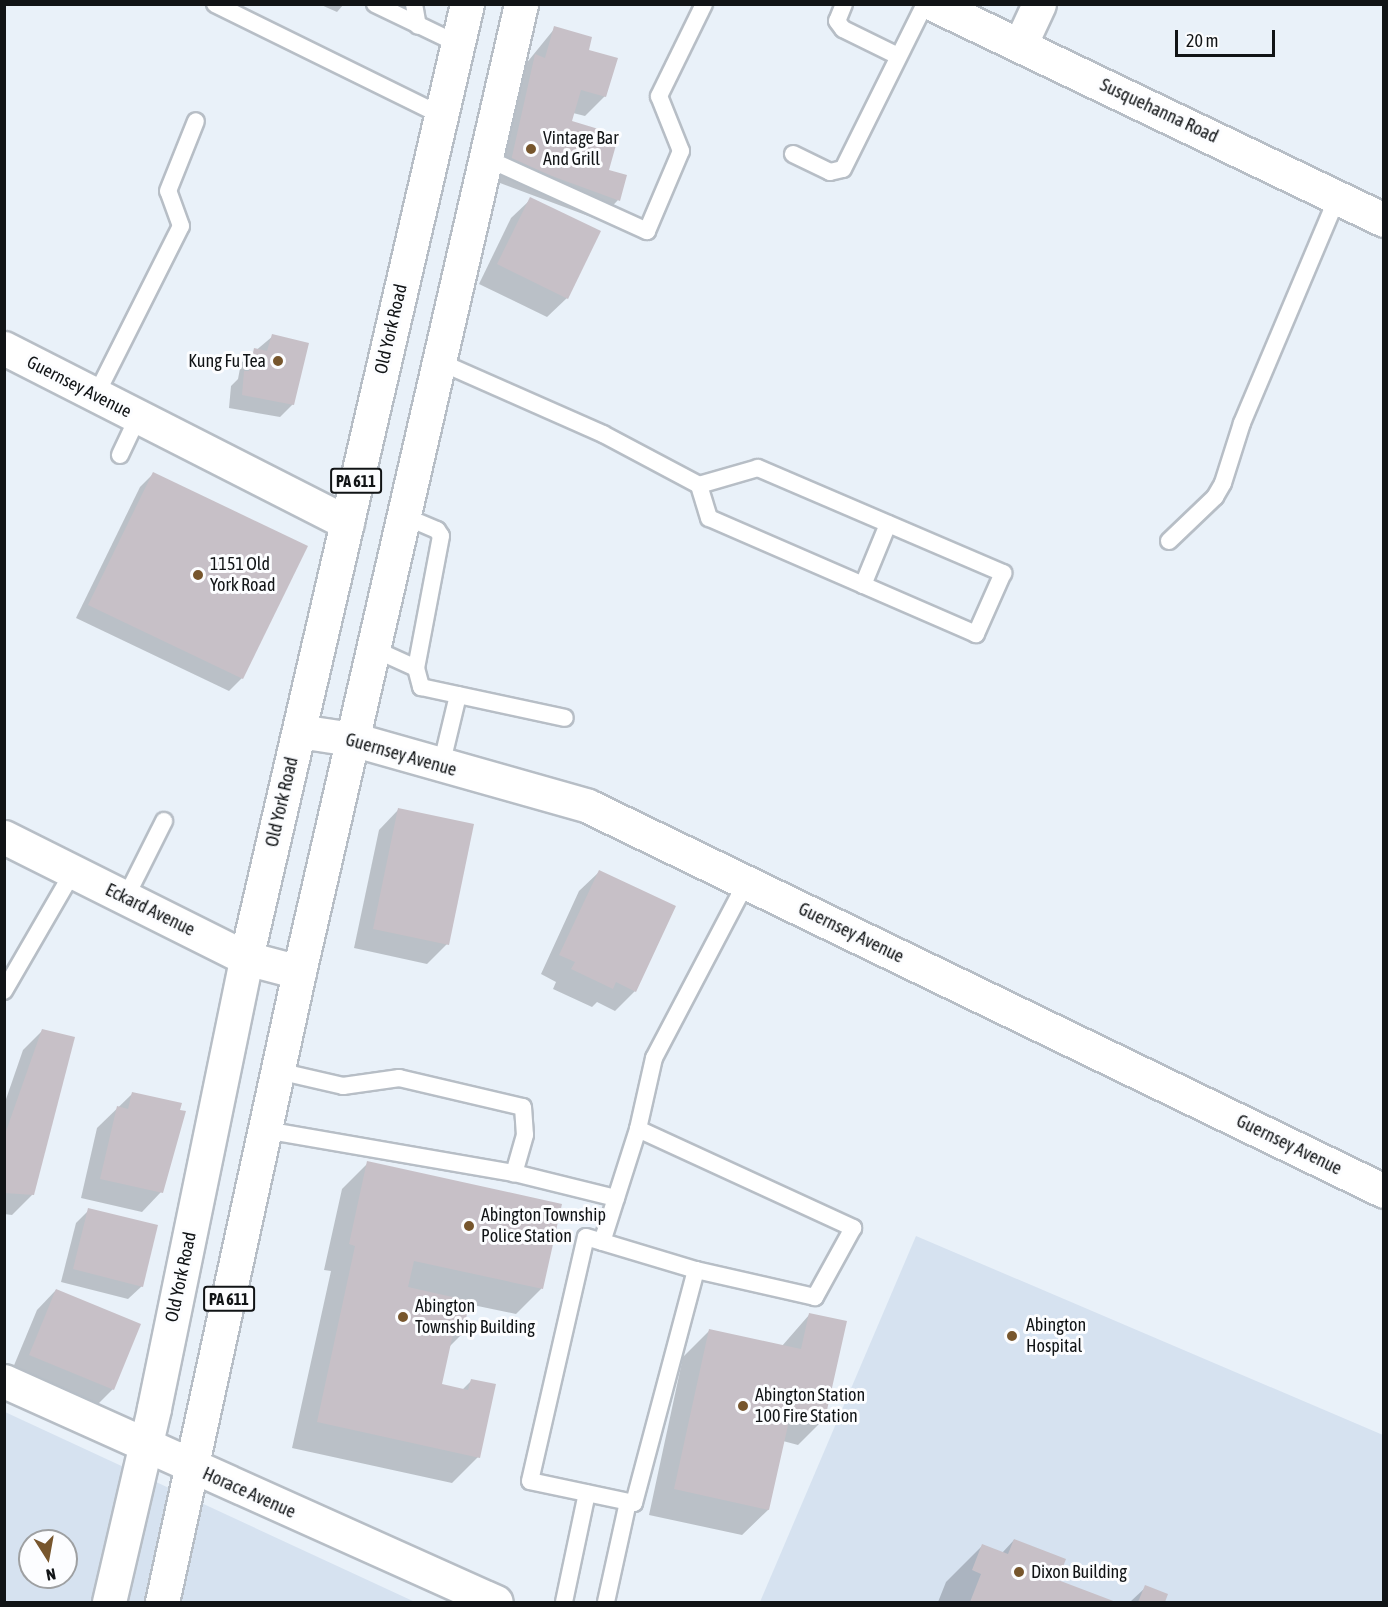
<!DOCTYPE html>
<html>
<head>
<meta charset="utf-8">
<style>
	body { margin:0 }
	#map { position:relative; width:1388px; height:1607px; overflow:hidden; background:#e9f1f9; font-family:"Asap Condensed",sans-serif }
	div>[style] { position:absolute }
	.built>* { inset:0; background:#d6e2f0 }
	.shadow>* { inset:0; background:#0003 }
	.building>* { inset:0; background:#c7c0c7 }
	.roads { filter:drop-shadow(2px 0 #b7bec6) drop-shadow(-2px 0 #b7bec6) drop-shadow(0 2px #b7bec6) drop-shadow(0 -2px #b7bec6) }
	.lane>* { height:16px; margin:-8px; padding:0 8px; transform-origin:8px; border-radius:8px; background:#fff }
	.street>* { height:33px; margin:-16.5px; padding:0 16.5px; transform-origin:16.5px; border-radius:16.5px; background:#fff }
	.secondary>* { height:33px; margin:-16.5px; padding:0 16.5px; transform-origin:16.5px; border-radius:16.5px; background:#fff }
	.highway>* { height:33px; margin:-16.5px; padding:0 16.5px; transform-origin:16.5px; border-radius:16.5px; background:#fff }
	.dots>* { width:16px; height:16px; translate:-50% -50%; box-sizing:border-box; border:3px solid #fcfdff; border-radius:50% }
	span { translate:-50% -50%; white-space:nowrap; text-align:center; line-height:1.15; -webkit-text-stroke:6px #fcfdff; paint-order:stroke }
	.shield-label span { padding:2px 4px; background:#fcfdff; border:2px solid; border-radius:4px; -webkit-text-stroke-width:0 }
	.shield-label { font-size:16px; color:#111416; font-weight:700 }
	.street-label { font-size:18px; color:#111416 }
	.poi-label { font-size:18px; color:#111416 }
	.left { translate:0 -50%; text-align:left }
	.right { translate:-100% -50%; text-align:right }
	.frame { position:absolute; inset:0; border:6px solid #111416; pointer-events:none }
	.north { position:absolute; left:18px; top:1529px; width:60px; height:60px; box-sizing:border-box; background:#fcfdff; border:2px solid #9ea0a2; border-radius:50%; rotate:169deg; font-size:16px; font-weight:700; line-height:24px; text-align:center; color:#111416 }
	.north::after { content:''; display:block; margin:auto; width:21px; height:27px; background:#77562d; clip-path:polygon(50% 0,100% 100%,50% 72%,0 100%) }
	.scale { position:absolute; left:1175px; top:30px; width:100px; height:27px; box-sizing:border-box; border:3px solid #111416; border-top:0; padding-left:8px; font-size:18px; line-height:21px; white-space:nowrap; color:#111416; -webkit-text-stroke:4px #fcfdff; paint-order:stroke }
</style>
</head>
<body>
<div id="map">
	<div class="built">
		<div style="clip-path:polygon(916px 1236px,1383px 1435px,1383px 1602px,760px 1602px)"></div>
		<div style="clip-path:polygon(evenodd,5px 1412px,415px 1602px,5px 1602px,5px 1412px,30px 1541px,66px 1541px,66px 1577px,30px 1577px,30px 1541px)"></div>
	</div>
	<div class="shadow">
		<div style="clip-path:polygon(319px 4px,344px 4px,337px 12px)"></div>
		<div style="clip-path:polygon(555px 28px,587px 51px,605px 96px,585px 116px,573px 113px,570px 122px,607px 171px,625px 176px,618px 200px,599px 220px,492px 180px,516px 76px)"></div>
		<div style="clip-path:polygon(531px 199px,567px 298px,547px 317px,479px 284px,511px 218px)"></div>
		<div style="clip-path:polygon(273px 336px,293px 404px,280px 417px,229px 408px,231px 386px,238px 379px,241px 363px)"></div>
		<div style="clip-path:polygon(153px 474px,242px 678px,229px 691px,76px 618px,140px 487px)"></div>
		<div style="clip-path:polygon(398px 810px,447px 944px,427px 964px,354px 948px,379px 830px)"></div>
		<div style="clip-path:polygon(599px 872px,635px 991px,615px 1011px,597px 1002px,592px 1007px,553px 989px,556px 982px,541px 974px,579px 891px)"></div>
		<div style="clip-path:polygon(43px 1030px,32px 1195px,12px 1215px,4px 1214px,4px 1105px,23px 1050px)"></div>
		<div style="clip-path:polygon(132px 1094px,161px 1192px,142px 1212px,81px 1198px,97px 1128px)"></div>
		<div style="clip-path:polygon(368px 1163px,560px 1205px,541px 1289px,516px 1314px,468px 1304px,461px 1335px,448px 1348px,440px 1386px,462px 1390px,472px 1380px,478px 1457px,452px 1483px,292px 1448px,331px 1271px,324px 1270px,342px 1189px)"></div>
		<div style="clip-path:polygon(89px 1210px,142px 1286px,128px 1299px,61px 1282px,76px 1223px)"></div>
		<div style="clip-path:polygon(56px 1290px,113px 1389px,93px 1409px,10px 1375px,37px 1310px)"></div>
		<div style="clip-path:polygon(809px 1315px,824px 1419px,798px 1445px,783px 1441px,768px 1510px,742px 1535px,649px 1515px,683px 1357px,709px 1331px,782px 1346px)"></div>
		<div style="clip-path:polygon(1014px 1540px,1057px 1581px,1113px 1602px,938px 1602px,946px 1582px,983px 1545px,1002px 1553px)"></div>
		<div style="clip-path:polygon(1146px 1587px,1166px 1595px,1163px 1602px,1130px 1602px)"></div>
	</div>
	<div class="building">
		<div style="clip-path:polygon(554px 26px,592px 37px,589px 50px,618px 58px,606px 97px,581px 90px,572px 121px,605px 131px,602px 141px,616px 145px,609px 170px,627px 175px,620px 201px,511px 161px,535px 54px,545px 58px)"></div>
		<div style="clip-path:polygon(530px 197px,601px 231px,568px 299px,497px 264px)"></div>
		<div style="clip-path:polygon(272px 334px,309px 343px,294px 405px,242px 395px,244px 371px,249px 371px,254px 348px,267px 351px)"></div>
		<div style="clip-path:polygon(153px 472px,308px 546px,243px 679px,88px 605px)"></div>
		<div style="clip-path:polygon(398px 808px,474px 824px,449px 945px,373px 929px)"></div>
		<div style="clip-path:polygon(599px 870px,676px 906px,636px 992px,616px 982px,613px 989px,571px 969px,575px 962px,559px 955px)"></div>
		<div style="clip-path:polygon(42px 1029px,75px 1037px,34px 1195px,4px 1193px,4px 1137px)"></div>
		<div style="clip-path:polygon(132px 1092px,182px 1103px,180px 1110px,186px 1111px,163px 1193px,100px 1179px,117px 1106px,128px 1109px)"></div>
		<div style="clip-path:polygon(367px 1161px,562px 1204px,543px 1289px,414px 1261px,408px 1287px,470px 1301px,462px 1336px,453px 1334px,442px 1384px,468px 1390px,471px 1379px,496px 1384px,480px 1458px,317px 1422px,355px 1246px,349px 1244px)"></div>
		<div style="clip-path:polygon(88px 1208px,158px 1225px,143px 1287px,73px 1269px)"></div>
		<div style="clip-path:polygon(56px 1289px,141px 1324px,114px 1390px,29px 1355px)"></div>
		<div style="clip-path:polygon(809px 1313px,847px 1321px,825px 1419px,791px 1412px,769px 1510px,674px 1489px,709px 1329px,801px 1349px)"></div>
		<div style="clip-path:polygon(1014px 1539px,1066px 1559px,1058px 1580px,1116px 1602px,970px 1602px,981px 1574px,972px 1570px,982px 1544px,1008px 1554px)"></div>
		<div style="clip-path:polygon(1145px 1585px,1168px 1594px,1165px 1602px,1138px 1602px)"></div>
	</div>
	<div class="roads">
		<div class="lane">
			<div style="left:215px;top:4px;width:252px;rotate:26.2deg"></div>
			<div style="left:375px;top:4px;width:92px;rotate:25.7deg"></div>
			<div style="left:414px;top:4px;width:22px;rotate:80deg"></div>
			<div style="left:844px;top:4px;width:18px;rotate:112deg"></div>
			<div style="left:837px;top:21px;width:10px;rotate:53deg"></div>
			<div style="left:843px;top:29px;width:59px;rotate:26.1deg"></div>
			<div style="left:793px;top:154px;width:41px;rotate:25.9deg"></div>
			<div style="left:830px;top:172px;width:13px;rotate:-13deg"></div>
			<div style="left:843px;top:169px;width:184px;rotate:-63.6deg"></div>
			<div style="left:486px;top:158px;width:177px;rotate:24.4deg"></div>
			<div style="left:647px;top:231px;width:87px;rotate:-67deg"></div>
			<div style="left:681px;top:151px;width:59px;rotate:-111.8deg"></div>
			<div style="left:659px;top:96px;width:102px;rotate:-63.9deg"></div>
			<div style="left:440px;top:362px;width:178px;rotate:23.8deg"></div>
			<div style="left:603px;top:434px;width:109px;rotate:28deg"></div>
			<div style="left:699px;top:485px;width:61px;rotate:-16.1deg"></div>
			<div style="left:758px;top:468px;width:267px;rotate:23.2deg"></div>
			<div style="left:1003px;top:573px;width:67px;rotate:113.9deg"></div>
			<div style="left:976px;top:634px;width:291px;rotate:-156.5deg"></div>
			<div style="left:709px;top:518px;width:34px;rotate:-107deg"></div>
			<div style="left:96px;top:395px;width:189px;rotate:-63.3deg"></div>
			<div style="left:181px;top:226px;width:37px;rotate:-110deg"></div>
			<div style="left:168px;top:191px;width:75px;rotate:-68.2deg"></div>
			<div style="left:120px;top:455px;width:42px;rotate:-64.7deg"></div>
			<div style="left:404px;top:516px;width:36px;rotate:23deg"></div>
			<div style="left:437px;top:530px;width:7px;rotate:56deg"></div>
			<div style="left:441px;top:536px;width:134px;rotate:100.7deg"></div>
			<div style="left:1169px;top:541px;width:64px;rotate:-43.7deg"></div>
			<div style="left:1215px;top:497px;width:16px;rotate:-60deg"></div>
			<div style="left:1223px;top:483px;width:63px;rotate:-72.4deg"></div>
			<div style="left:1242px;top:423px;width:246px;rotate:-67.1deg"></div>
			<div style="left:863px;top:585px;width:66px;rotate:-67.7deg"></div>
			<div style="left:374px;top:649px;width:46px;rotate:24.3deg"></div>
			<div style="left:416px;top:668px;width:20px;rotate:75deg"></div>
			<div style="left:421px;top:687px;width:147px;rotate:12.1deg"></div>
			<div style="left:441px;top:766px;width:73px;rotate:-76.5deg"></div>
			<div style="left:126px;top:897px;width:85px;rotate:-63.4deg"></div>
			<div style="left:4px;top:991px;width:138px;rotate:-59.9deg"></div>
			<div style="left:278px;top:1071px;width:67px;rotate:13deg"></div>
			<div style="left:343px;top:1086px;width:57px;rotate:-8.1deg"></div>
			<div style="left:399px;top:1078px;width:127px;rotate:13.2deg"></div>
			<div style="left:523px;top:1107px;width:28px;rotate:86deg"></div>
			<div style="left:525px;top:1135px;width:40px;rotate:106deg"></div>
			<div style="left:638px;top:1129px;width:73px;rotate:-77.3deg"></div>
			<div style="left:654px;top:1058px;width:198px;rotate:-62.3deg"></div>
			<div style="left:265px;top:1130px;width:253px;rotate:9.8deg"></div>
			<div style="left:514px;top:1173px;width:105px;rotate:13.8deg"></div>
			<div style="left:586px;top:1237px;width:115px;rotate:16.7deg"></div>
			<div style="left:696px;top:1270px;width:241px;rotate:104.9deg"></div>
			<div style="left:634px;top:1503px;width:106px;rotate:-168.1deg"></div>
			<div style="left:530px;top:1481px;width:250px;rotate:-77.1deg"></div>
			<div style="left:602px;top:1242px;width:119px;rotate:-72.3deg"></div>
			<div style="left:638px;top:1129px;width:237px;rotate:24.7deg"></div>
			<div style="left:853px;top:1228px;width:79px;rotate:118.8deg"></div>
			<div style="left:815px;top:1297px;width:122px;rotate:-167.2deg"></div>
			<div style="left:564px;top:1602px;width:111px;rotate:-78.1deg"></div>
			<div style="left:606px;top:1602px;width:102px;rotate:-77.6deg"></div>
		</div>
		<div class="street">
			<div style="left:1020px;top:45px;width:45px;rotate:-65.1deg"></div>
			<div style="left:4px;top:348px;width:385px;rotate:27deg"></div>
			<div style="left:299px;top:731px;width:54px;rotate:8.6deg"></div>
			<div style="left:352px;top:739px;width:245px;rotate:15.8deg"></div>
			<div style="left:588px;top:806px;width:884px;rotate:25.81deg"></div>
			<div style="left:4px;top:837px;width:271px;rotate:26.6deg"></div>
			<div style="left:246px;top:958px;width:55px;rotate:14.8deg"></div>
			<div style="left:4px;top:1381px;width:539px;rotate:24.19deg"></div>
		</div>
		<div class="secondary">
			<div style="left:933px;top:4px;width:500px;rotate:25.59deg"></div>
		</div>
		<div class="highway">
			<div style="left:109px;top:1602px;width:199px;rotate:-76.9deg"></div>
			<div style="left:154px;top:1408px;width:459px;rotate:-78.4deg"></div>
			<div style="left:246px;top:958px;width:979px;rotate:-76.96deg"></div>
			<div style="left:162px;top:1602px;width:645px;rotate:-77.73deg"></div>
			<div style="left:299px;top:972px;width:993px;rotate:-77.08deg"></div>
		</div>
	</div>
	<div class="dots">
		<div style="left:531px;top:149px;background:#77562d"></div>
		<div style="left:278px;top:361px;background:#77562d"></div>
		<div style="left:198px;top:575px;background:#77562d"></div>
		<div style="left:469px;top:1226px;background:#77562d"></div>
		<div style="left:403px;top:1317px;background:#77562d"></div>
		<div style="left:1012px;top:1336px;background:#77562d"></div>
		<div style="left:743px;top:1406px;background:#77562d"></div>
		<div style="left:1019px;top:1572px;background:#77562d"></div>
	</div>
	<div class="shield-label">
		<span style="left:356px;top:481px">PA 611</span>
		<span style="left:229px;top:1299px">PA 611</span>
	</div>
	<div class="street-label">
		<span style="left:1159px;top:111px;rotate:25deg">Susquehanna Road</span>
		<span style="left:391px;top:329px;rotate:-77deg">Old York Road</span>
		<span style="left:79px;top:387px;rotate:27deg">Guernsey Avenue</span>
		<span style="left:401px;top:755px;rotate:16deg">Guernsey Avenue</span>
		<span style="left:282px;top:802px;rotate:-77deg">Old York Road</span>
		<span style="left:150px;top:910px;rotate:26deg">Eckard Avenue</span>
		<span style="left:851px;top:933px;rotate:26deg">Guernsey Avenue</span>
		<span style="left:1289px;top:1145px;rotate:26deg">Guernsey Avenue</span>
		<span style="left:181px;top:1277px;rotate:-78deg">Old York Road</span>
		<span style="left:249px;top:1493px;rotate:24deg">Horace Avenue</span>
	</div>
	<div class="poi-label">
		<span class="left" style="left:543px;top:149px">Vintage Bar<br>And Grill</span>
		<span class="right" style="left:266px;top:361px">Kung Fu Tea</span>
		<span class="left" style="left:210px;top:575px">1151 Old<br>York Road</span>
		<span class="left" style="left:481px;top:1226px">Abington Township<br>Police Station</span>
		<span class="left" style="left:415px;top:1317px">Abington<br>Township Building</span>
		<span class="left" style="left:1026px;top:1336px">Abington<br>Hospital</span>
		<span class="left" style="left:755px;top:1406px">Abington Station<br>100 Fire Station</span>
		<span class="left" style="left:1031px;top:1572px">Dixon Building</span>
	</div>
	<div class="frame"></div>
	<div class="north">N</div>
	<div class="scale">20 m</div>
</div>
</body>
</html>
